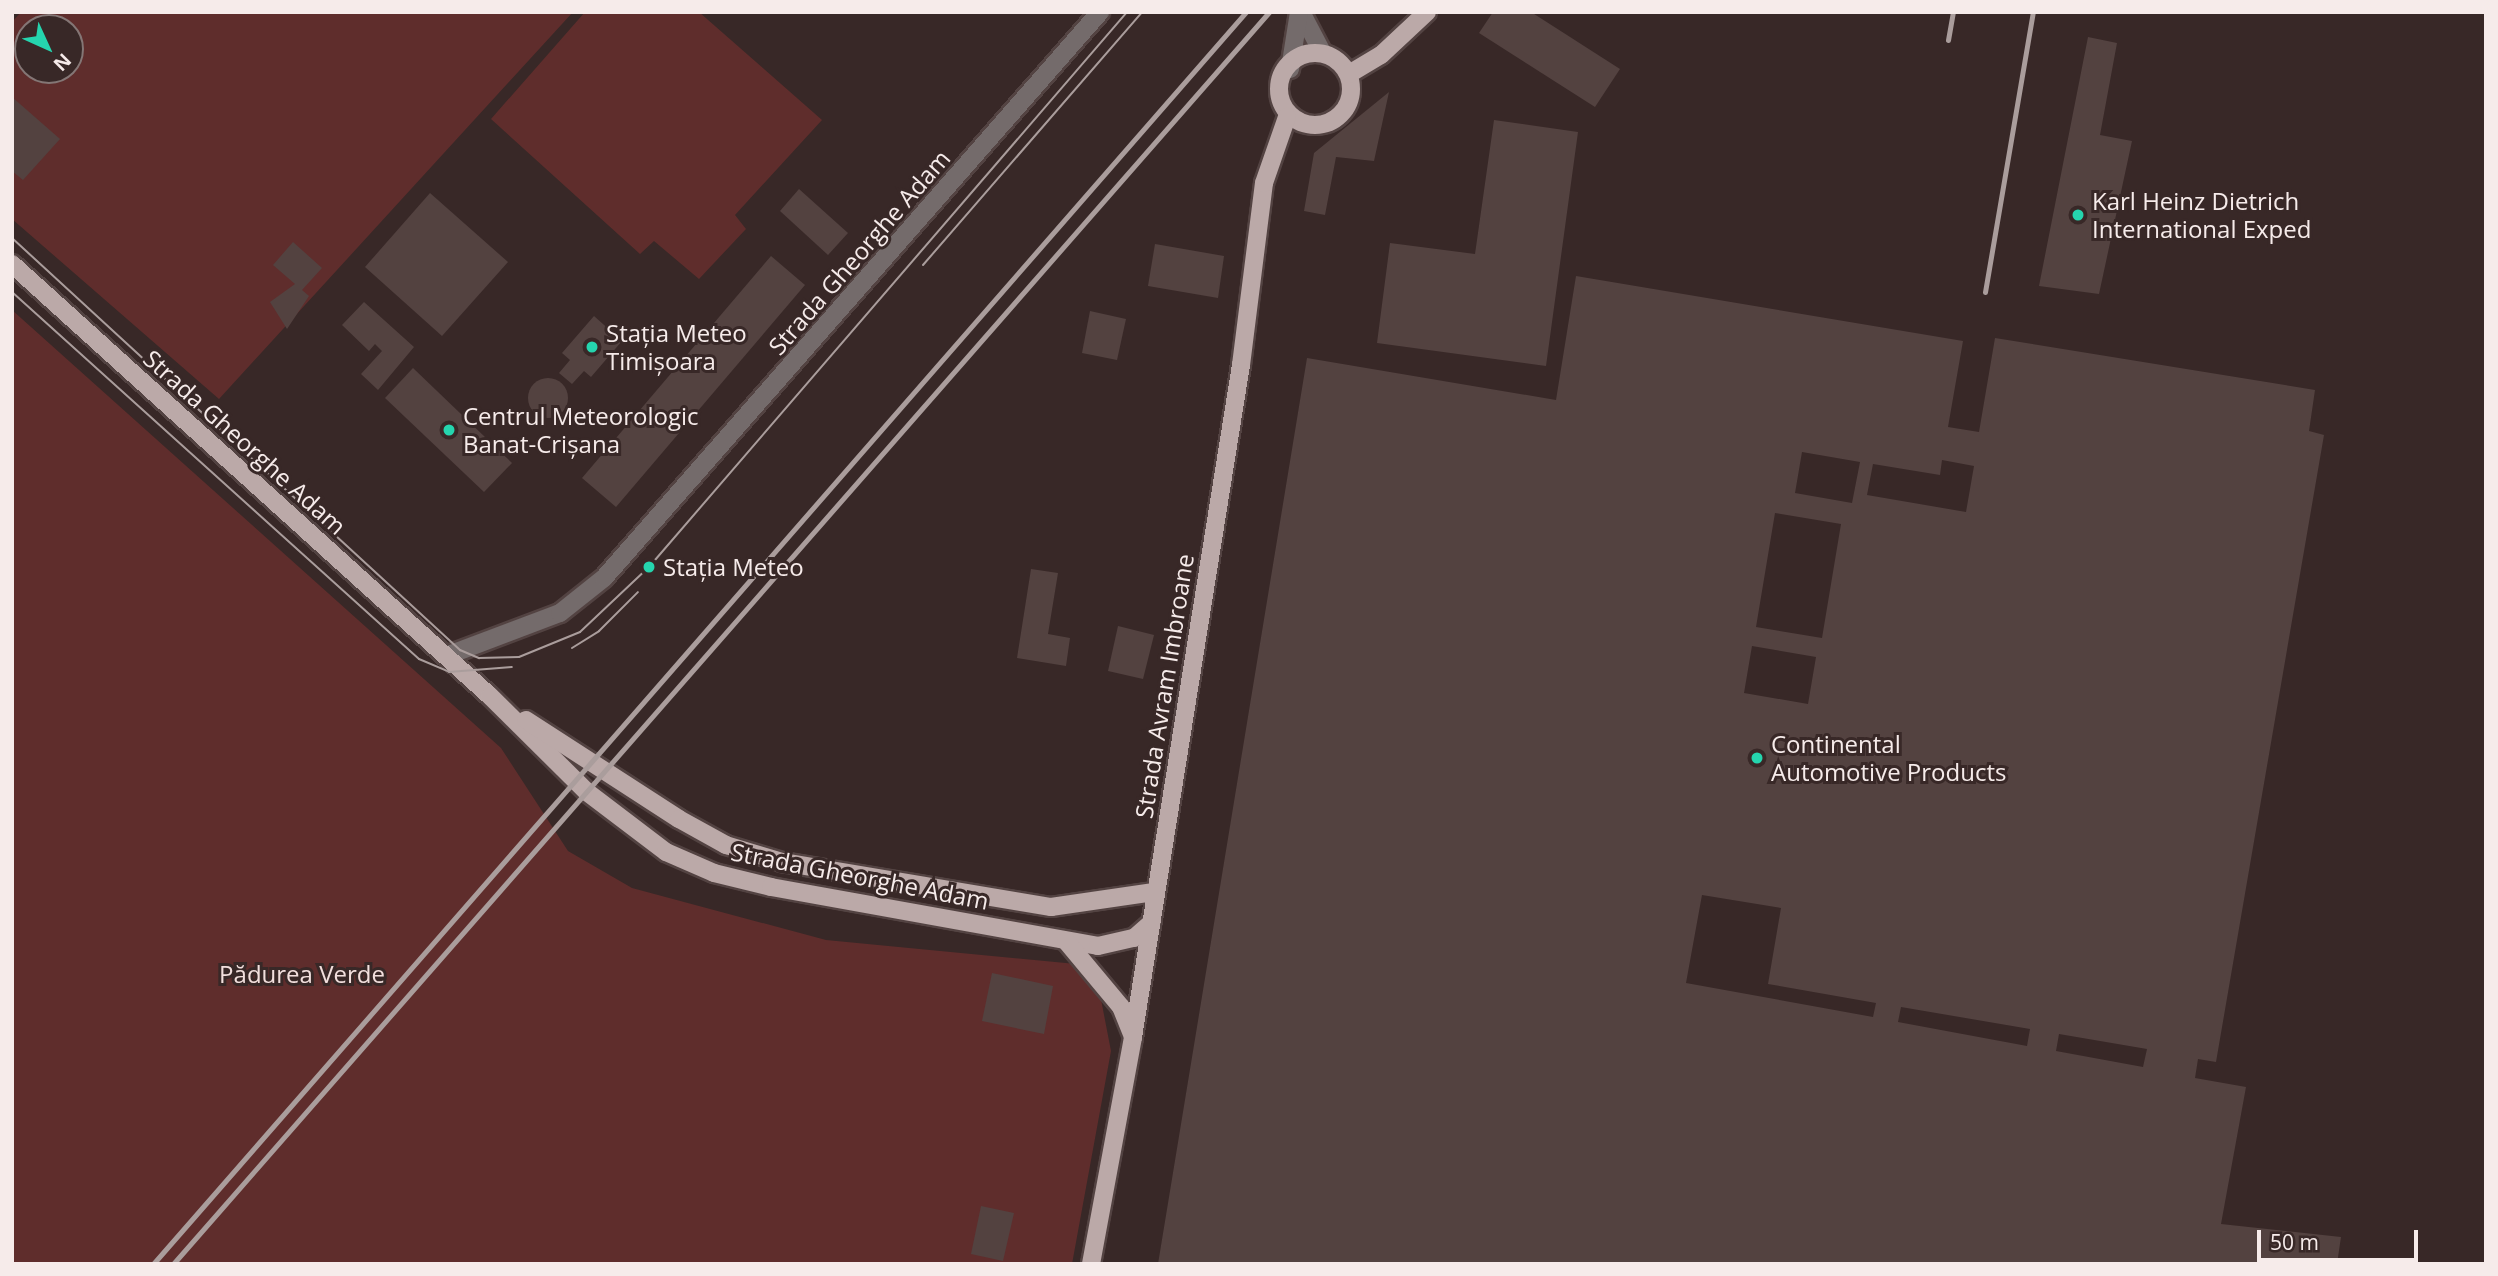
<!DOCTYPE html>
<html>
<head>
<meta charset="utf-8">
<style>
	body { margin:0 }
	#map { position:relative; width:2498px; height:1276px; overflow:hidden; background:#382827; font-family:"Open Sans",sans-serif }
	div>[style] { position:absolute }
	.green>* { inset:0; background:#5f2d2c }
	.building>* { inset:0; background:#534240 }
	.round { border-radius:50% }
	.roads { filter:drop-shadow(2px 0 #534342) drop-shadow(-2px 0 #534342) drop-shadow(0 2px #534342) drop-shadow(0 -2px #534342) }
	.minor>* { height:18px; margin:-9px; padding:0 9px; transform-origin:9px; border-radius:9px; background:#746b6b }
	.major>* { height:18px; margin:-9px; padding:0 9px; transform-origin:9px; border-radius:9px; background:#bba9a8 }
	.major>.ring { margin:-9px; padding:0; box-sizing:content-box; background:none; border:18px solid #bba9a8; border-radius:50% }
	.tram>* { height:2px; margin:-1px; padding:0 1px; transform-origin:1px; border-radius:1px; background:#aa9d9c }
	.rail>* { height:5px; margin:-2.5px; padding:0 2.5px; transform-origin:2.5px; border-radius:2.5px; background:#aa9d9c }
	.dots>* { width:19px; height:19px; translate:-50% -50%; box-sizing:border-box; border:4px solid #382827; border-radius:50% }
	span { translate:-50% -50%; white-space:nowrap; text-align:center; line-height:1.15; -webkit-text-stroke:6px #382827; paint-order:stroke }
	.poi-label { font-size:24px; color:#f6ebea }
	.left { translate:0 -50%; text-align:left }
	.street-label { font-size:24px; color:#f6ebea }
	.park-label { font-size:24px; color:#f2dfdd }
	.frame { position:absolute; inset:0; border:14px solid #f6ebea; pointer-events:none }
	.north { position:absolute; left:14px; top:14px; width:70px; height:70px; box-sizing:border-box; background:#382827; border:2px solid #847675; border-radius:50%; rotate:135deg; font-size:19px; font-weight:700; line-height:28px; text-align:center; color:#f6ebea }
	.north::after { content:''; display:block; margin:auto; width:24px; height:32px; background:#25d5ae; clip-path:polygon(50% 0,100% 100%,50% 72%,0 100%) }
	.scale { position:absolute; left:2257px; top:1230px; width:161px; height:32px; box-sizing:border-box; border:4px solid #f6ebea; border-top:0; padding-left:9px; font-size:21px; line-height:24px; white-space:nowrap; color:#f6ebea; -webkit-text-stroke:5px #382827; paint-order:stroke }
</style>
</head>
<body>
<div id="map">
	<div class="green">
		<div style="clip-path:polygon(evenodd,21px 12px,573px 12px,219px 399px,12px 219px,12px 22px,21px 12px,28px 28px,70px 28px,70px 70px,28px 70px,28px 28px)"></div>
		<div style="clip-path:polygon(585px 12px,699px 12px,822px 120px,735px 215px,746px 229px,699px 279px,654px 241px,640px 254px,491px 119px)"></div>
		<div style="clip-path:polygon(12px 310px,501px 748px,568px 851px,632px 888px,826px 940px,1076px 964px,1099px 989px,1111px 1051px,1072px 1264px,12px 1264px)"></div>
	</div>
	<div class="building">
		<div style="clip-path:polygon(1493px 12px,1531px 12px,1620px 69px,1595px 107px,1479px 33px)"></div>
		<div style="clip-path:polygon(2088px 37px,2117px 43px,2100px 135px,2132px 141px,2099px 294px,2039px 286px)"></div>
		<div style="clip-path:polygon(1389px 92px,1374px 161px,1336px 157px,1325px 215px,1304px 211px,1314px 153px)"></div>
		<div style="clip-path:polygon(12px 97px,60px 139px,23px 180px,12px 171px)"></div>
		<div style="clip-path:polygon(1494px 120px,1578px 132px,1546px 366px,1377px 343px,1390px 243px,1475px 254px)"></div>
		<div style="clip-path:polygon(799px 189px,848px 233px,828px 255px,780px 211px)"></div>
		<div style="clip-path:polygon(430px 193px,508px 262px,442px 336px,365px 267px)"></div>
		<div style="clip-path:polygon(293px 242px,322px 268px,302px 290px,309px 296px,287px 329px,270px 302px,295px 284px,273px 265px)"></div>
		<div style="clip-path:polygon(1155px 244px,1224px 256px,1218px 298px,1148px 286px)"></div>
		<div style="clip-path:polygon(771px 256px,805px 285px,616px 507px,582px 478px)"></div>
		<div style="clip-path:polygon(evenodd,1576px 276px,1963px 341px,1948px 427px,1979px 432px,1995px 338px,2315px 390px,2309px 431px,2324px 435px,2216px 1062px,2198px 1059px,2195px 1078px,2246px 1087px,2221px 1224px,2341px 1237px,2337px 1264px,1158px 1264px,1307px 358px,1556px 400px,1576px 276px,1802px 452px,1860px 462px,1852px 503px,1795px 493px,1802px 452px,1576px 276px,1942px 460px,1974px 466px,1966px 512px,1867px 495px,1873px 464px,1940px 475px,1942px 460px,1576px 276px,1775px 513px,1841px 524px,1822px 638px,1756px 627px,1775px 513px,1576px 276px,1752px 646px,1816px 657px,1808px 704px,1744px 693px,1752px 646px,1576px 276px,1702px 895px,1781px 908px,1768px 984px,1876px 1003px,1873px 1017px,1686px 983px,1702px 895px,1576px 276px,1901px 1007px,2030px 1029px,2027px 1046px,1898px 1022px,1901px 1007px,1576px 276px,2059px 1034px,2147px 1049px,2143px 1067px,2056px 1051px,2059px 1034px)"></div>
		<div style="clip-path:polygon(364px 302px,414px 347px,378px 390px,361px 374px,382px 351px,375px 344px,369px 351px,342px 325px)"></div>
		<div style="clip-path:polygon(1090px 311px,1126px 319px,1117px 360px,1082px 353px)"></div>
		<div style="clip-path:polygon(594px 316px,622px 341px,591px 377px,584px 371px,572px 384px,559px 373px,570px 360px,562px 353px)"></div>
		<div style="clip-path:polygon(413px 368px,512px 463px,484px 492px,385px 398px)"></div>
		<div class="round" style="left:528px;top:378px;width:40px;height:40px"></div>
		<div style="clip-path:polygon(1031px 569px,1058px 573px,1048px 634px,1070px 638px,1066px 666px,1017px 658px)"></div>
		<div style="clip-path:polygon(1118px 626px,1154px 635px,1143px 679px,1108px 671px)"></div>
		<div style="clip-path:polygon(992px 973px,1053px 986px,1044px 1034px,982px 1021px)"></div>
		<div style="clip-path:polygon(981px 1206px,1014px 1213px,1003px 1261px,971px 1254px)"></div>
	</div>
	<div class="roads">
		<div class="minor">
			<div style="left:1301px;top:12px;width:45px;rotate:62.3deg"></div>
			<div style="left:1290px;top:69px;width:58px;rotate:-81deg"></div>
			<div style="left:446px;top:656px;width:122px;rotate:-20.7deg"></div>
			<div style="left:560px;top:613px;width:56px;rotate:-38.5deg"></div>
			<div style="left:604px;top:578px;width:753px;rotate:-48.77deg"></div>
		</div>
		<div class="major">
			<div class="ring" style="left:1279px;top:53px;width:54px;height:54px"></div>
			<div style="left:1349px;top:74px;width:37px;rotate:-31deg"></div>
			<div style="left:1381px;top:55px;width:63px;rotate:-43.1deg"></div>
			<div style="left:12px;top:264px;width:644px;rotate:42.11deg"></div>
			<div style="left:490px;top:696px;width:136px;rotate:44.7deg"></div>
			<div style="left:587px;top:792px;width:99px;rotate:37.2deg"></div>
			<div style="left:666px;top:852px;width:52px;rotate:23.6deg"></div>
			<div style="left:714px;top:873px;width:59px;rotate:13.8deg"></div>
			<div style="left:771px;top:887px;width:332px;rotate:10.2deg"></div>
			<div style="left:1098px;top:946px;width:37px;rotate:-13deg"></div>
			<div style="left:1134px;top:938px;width:23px;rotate:-41deg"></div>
			<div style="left:526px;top:720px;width:182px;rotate:32.9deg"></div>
			<div style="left:679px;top:819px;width:54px;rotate:29deg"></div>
			<div style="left:726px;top:845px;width:59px;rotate:16.9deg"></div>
			<div style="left:782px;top:862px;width:273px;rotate:9.5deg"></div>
			<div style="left:1051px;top:907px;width:104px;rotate:-8.3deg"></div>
			<div style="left:1066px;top:941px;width:86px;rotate:50.2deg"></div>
			<div style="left:1121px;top:1007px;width:32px;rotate:68deg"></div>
			<div style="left:1091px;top:1264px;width:231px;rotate:-79.5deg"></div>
			<div style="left:1133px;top:1037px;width:681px;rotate:-80.87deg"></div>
			<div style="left:1241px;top:365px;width:183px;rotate:-82.8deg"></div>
			<div style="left:1264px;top:183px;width:70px;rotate:-70.8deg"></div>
		</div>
	</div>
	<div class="tram">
		<div style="left:12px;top:238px;width:609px;rotate:42.6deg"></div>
		<div style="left:460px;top:650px;width:21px;rotate:23deg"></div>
		<div style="left:479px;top:658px;width:40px;rotate:-1.4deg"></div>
		<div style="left:519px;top:657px;width:66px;rotate:-22.3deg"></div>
		<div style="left:580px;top:632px;width:95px;rotate:-43.3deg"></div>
		<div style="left:649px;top:567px;width:732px;rotate:-49.26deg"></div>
		<div style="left:923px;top:265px;width:335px;rotate:-49.1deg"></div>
		<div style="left:12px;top:292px;width:548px;rotate:42.04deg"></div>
		<div style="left:419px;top:659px;width:33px;rotate:23deg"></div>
		<div style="left:449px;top:672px;width:63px;rotate:-4.5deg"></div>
		<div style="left:572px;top:648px;width:32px;rotate:-32deg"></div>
		<div style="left:599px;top:631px;width:55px;rotate:-45deg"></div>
	</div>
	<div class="rail">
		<div style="left:1948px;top:40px;width:28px;rotate:-80deg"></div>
		<div style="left:1985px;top:292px;width:284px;rotate:-80.3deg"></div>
		<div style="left:153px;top:1264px;width:1662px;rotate:-48.88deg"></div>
		<div style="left:173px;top:1264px;width:1664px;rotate:-48.8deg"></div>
	</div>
	<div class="dots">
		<div style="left:2078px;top:215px;background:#25d5ae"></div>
		<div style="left:592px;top:347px;background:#25d5ae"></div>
		<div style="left:449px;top:430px;background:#25d5ae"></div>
		<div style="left:649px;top:567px;background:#25d5ae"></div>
		<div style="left:1757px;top:758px;background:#25d5ae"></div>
	</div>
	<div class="poi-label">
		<span class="left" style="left:2092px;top:215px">Karl Heinz Dietrich<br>International Exped</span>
		<span class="left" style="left:606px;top:347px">Stația Meteo<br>Timișoara</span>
		<span class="left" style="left:463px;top:430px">Centrul Meteorologic<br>Banat-Crișana</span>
		<span class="left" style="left:663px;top:567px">Stația Meteo</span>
		<span class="left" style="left:1771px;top:758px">Continental<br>Automotive Products</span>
	</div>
	<div class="street-label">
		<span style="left:859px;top:252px;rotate:-49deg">Strada Gheorghe Adam</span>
		<span style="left:245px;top:442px;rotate:42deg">Strada Gheorghe Adam</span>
		<span style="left:1164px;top:686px;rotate:-81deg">Strada Avram Imbroane</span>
		<span style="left:860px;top:876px;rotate:11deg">Strada Gheorghe Adam</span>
	</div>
	<div class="park-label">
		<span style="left:302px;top:974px">Pădurea Verde</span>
	</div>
	<div class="frame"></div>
	<div class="north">N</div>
	<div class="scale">50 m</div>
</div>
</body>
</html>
